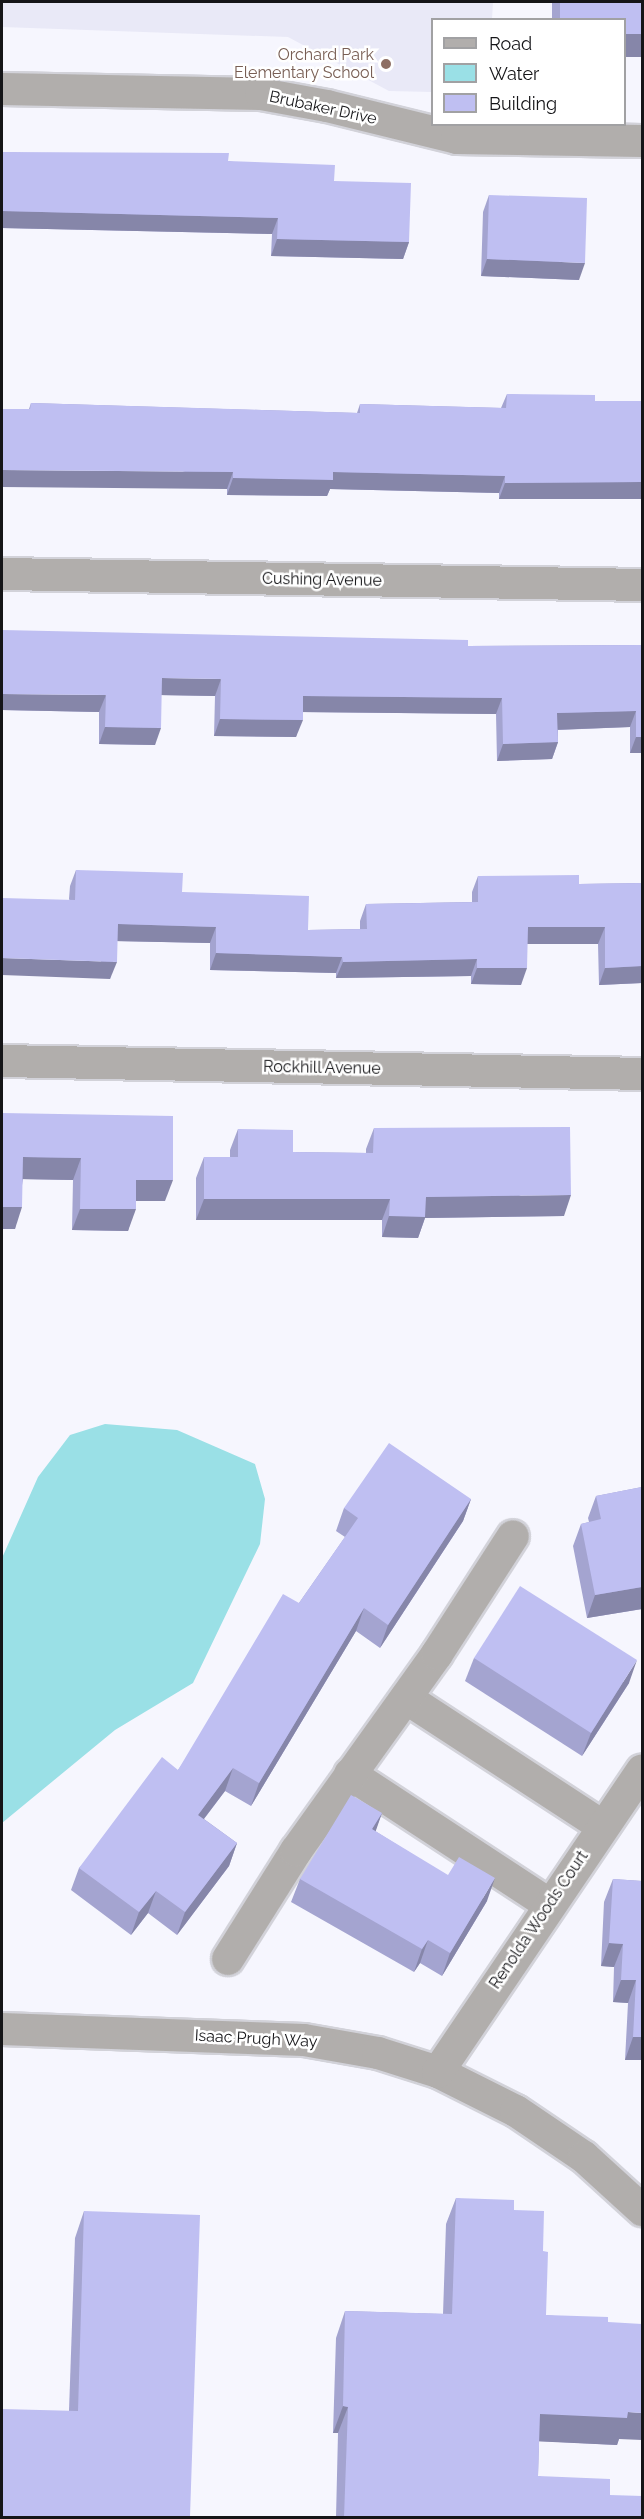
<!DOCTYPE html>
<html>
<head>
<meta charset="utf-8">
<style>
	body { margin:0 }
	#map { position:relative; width:644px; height:2519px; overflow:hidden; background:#f6f6fe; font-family:Raleway,sans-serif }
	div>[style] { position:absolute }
	.built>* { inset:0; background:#e9e9f7 }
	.water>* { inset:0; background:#9ae0e6 }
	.roads { filter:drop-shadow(2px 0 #d2d2d9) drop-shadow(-2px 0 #d2d2d9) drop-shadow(0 2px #d2d2d9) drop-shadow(0 -2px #d2d2d9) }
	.minor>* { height:32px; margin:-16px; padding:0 16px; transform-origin:16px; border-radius:16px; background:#b1aeac }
	.wall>* { inset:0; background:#a4a4d0 }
	.shaded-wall>* { inset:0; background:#8686a9 }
	.building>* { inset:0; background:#bfbff2 }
	.dots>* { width:16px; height:16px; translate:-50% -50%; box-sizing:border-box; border:3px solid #fff; border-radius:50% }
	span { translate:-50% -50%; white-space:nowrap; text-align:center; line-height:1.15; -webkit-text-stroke:5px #fff; paint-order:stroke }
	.education-label { font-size:16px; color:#785e54 }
	.right { translate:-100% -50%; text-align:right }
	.street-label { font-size:16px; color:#151518 }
	.frame { position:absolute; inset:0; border:3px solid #151518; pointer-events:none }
	.legend { position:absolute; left:431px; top:18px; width:195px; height:108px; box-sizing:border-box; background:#fff; border:2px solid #a1a1a3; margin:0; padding:8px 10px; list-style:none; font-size:18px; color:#151518 }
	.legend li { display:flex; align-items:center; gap:12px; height:30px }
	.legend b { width:30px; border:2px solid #a1a1a3 }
</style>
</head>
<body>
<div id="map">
	<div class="built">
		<div style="clip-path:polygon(2px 2px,493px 2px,492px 19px,432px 20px,432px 92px,389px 91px,288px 37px,2px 27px)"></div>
	</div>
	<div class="water">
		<div style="clip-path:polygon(105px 1424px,177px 1430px,255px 1464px,265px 1499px,260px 1544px,193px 1683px,115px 1730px,2px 1823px,2px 1558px,38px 1477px,70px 1435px)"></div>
	</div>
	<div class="roads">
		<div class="minor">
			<div style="left:2px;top:89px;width:259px;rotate:1.1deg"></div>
			<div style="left:261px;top:94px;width:67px;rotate:10.3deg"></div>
			<div style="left:327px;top:106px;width:134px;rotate:13.8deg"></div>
			<div style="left:457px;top:138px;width:185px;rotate:0.9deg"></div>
			<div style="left:2px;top:574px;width:640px;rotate:0.98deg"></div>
			<div style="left:2px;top:1061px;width:640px;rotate:1.16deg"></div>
			<div style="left:406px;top:1698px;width:234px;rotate:33.1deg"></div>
			<div style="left:350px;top:1774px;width:238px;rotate:33.2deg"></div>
			<div style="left:228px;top:1959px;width:128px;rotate:-57.8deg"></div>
			<div style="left:296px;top:1851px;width:242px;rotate:-54.4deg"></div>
			<div style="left:437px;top:1654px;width:140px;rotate:-57.2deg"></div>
			<div style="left:2px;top:2029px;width:302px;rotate:2.1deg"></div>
			<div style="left:304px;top:2040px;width:75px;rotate:10deg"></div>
			<div style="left:378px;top:2053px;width:63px;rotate:17.6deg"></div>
			<div style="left:438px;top:2072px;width:87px;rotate:26.6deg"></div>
			<div style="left:516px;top:2111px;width:82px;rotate:34.1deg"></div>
			<div style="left:584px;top:2157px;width:79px;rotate:42.4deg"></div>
			<div style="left:438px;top:2072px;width:364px;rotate:-55.9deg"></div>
		</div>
	</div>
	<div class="wall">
		<div style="clip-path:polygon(552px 2px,642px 2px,642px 57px,624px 57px,624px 20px,552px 20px)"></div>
		<div style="clip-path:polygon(2px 152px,228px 161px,334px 181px,409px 242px,403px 259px,271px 256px,272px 234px,2px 228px)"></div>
		<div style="clip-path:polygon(489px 195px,579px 280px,481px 276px,483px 212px)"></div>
		<div style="clip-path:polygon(507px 394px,595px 401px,642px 401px,642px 499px,499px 499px,499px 493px,330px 489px,327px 496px,227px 495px,227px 489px,29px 409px,31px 403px,357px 413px,360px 404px,501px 408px)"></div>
		<div style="clip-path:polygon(642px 645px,642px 753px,630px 753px,630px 727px,558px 730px,558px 742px,552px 759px,497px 761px,496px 714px,303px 712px,296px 737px,214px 736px,215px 696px,161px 695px,155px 745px,99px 744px,99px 712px,2px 710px,468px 646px)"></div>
		<div style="clip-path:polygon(76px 870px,182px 892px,308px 930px,360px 929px,360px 921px,366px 904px,472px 902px,472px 892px,478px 876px,579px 884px,642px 883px,642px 983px,599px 985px,598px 944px,527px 944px,521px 985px,471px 984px,471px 976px,336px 978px,336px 973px,210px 970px,210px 943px,117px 941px,110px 979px,69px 899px,70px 886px)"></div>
		<div style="clip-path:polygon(2px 1113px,165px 1201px,136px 1201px,128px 1231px,72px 1230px,73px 1180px,23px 1179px,15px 1229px)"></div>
		<div style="clip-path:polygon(374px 1128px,564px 1216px,425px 1218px,418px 1238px,382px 1237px,382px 1220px,196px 1220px,196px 1178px,204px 1157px,230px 1157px,230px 1150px,238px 1129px,293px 1152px,366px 1153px,366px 1149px)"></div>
		<div style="clip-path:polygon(642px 1487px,642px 1609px,587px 1618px,573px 1546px,581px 1524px,589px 1522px,588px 1518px,596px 1496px)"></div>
		<div style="clip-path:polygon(471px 1499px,463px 1521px,380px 1648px,356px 1631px,251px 1806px,225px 1791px,204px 1819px,237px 1843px,229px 1866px,177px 1935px,148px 1913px,131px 1935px,71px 1890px,79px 1868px,178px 1770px,299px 1603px,345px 1537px,336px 1531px,344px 1508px)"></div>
		<div style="clip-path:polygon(474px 1658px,629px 1683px,582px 1756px,465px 1681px)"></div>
		<div style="clip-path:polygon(382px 1813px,375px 1831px,487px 1901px,442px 1976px,420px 1963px,414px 1972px,291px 1902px,300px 1879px)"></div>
		<div style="clip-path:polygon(613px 1879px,642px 1881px,642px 2060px,625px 2060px,628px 2003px,613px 2002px,614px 1967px,601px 1966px,604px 1902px)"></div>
		<div style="clip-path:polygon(456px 2198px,514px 2210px,543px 2251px,546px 2315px,608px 2322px,619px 2439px,617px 2445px,539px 2441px,538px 2476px,610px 2495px,642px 2517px,336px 2517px,338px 2433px,333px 2433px,336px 2338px,345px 2311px,443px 2314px,446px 2224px)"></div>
		<div style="clip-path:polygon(84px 2211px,190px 2517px,69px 2411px,75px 2238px)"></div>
	</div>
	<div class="shaded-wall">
		<div style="clip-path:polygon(624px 34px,642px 34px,642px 57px,624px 57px)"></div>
		<div style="clip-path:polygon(2px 211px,278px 218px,272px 234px,2px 228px)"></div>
		<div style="clip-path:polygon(277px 239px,409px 242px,403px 259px,271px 256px)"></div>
		<div style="clip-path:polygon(487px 259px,585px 263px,579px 280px,481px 276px)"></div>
		<div style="clip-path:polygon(2px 470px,233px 472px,227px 489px,2px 487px)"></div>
		<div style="clip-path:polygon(333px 472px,505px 476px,499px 493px,330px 489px,327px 496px,227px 495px,233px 478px)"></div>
		<div style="clip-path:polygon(642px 482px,642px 499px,499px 499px,505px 483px)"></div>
		<div style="clip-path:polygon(162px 678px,221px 679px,215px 696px,156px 695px)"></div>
		<div style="clip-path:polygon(2px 694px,106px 695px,99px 712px,2px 710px)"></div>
		<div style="clip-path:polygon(303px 696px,502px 698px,496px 714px,297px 712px)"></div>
		<div style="clip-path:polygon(636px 711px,630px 727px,551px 730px,557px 713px)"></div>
		<div style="clip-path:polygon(220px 719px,303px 720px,296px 737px,214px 736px)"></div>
		<div style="clip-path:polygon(105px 727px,161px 728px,155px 745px,99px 744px)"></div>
		<div style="clip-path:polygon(636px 737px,642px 737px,642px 753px,630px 753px)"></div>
		<div style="clip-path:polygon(558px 742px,552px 759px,497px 761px,503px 744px)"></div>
		<div style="clip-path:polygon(118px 924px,216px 927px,210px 943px,112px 941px)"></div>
		<div style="clip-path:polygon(528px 927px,605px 927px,598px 944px,521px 944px)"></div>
		<div style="clip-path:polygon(216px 953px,342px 957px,336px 973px,210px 970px)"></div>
		<div style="clip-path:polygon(2px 958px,117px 962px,110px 979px,2px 975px)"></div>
		<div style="clip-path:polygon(477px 959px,471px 976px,336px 978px,343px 962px)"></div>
		<div style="clip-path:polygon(642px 966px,642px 983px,599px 985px,605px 968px)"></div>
		<div style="clip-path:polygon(477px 968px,527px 968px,521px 985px,471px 984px)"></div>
		<div style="clip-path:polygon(23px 1157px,81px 1158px,73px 1180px,16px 1179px)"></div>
		<div style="clip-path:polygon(136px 1180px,173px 1180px,165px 1201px,129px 1201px)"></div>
		<div style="clip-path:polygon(571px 1195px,564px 1216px,425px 1218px,418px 1238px,382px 1237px,389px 1216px,426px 1197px)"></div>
		<div style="clip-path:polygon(204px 1199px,390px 1199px,382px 1220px,196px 1220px)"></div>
		<div style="clip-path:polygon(2px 1207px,22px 1207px,15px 1229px,2px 1229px)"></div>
		<div style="clip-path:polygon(80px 1209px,136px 1209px,128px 1231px,72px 1230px)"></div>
		<div style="clip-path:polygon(471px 1499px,463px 1521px,380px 1648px,388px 1625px)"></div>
		<div style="clip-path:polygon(642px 1587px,642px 1609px,587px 1618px,595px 1595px)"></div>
		<div style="clip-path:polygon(364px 1608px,356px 1631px,251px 1806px,259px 1783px)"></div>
		<div style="clip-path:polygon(637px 1660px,629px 1683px,582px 1756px,591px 1733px)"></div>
		<div style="clip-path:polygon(233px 1768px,225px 1791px,190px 1837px,198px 1815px)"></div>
		<div style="clip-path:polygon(382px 1813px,374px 1836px,372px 1829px)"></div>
		<div style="clip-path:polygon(237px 1843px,229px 1866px,177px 1935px,185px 1912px)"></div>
		<div style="clip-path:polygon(495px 1878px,487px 1901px,442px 1976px,450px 1953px)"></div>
		<div style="clip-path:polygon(156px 1891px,148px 1913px,131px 1935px,139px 1912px)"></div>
		<div style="clip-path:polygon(428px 1940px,420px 1963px,414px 1972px,422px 1949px)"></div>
		<div style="clip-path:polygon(609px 1943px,623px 1944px,614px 1967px,601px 1966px)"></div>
		<div style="clip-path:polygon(621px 1980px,636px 1980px,628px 2003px,613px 2002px)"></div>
		<div style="clip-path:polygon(633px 2037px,642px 2037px,642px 2060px,625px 2060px)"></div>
		<div style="clip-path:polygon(343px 2406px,348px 2407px,338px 2433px,333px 2433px)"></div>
		<div style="clip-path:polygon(628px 2412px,642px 2413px,642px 2440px,619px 2439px,617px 2445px,531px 2441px,540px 2414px)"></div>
	</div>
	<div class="building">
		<div style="clip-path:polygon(560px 2px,642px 2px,642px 34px,624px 34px,624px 20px,560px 20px)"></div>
		<div style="clip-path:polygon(2px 152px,229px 153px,228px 161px,335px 165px,334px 181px,411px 183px,409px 242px,277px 239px,278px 218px,2px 211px)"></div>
		<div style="clip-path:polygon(489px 195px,587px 198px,585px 263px,487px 259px)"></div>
		<div style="clip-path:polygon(507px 394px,595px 395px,595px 401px,642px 401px,642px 482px,505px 483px,505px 476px,333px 472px,333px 480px,233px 478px,233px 472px,2px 470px,2px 409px,30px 409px,31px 403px,360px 413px,360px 404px,506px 408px)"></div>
		<div style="clip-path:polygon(2px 630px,468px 640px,468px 646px,642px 645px,642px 737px,636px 737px,636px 711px,557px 713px,558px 742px,503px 744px,502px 698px,303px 696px,303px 720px,220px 719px,221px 679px,162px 678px,161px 728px,105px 727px,106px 695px,2px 694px)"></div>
		<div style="clip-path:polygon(76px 870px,183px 873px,182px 892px,309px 896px,308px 930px,367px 929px,366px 904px,478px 902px,478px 876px,579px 875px,579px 884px,642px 883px,642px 966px,605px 968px,605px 927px,528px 927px,527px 968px,477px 968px,477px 959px,343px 962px,342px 957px,216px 953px,216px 927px,118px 924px,117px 962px,2px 958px,2px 898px,75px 900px)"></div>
		<div style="clip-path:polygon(2px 1113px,173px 1116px,173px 1180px,136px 1180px,136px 1209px,80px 1209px,81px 1158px,23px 1157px,22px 1207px,2px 1207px)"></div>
		<div style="clip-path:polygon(570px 1127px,571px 1195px,426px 1197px,425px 1217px,389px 1216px,390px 1199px,204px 1199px,204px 1157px,238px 1157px,238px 1129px,293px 1130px,293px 1152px,373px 1153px,374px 1128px)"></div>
		<div style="clip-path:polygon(389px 1443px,471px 1499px,388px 1625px,364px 1608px,259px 1783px,233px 1768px,198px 1815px,237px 1843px,185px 1912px,156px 1891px,139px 1912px,79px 1868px,162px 1757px,178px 1770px,283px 1594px,299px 1603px,358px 1518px,344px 1508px)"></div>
		<div style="clip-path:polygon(642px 1487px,642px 1587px,595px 1595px,581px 1524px,601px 1519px,596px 1496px)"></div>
		<div style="clip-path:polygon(520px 1586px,637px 1660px,591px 1733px,474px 1658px)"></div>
		<div style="clip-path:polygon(351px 1795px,382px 1813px,372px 1829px,448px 1875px,459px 1857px,495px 1878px,450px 1953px,428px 1940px,422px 1949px,300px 1879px)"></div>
		<div style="clip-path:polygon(613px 1879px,642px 1881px,642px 2037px,633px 2037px,636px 1980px,621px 1980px,623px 1944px,609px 1943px)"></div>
		<div style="clip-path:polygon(456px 2198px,514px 2200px,514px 2210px,544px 2211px,543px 2251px,548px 2252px,546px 2315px,608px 2317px,608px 2322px,642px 2324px,642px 2413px,628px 2412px,627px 2418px,540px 2414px,538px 2476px,610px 2479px,610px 2495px,642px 2496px,642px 2517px,344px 2517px,348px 2407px,343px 2406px,345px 2311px,452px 2314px)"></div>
		<div style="clip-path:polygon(84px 2211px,200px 2215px,190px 2517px,2px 2517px,2px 2409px,78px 2411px)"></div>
	</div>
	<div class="dots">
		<div style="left:386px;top:64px;background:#8d6e63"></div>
	</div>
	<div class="education-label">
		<span class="right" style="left:374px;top:64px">Orchard Park<br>Elementary School</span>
	</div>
	<div class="street-label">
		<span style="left:323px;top:108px;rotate:12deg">Brubaker Drive</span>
		<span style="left:322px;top:580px;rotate:1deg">Cushing Avenue</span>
		<span style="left:322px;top:1068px;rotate:1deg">Rockhill Avenue</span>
		<span style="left:539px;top:1920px;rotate:-56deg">Renolda Woods Court</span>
		<span style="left:256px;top:2039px;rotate:3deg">Isaac Prugh Way</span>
	</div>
	<div class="frame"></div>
	<ul class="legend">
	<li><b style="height:8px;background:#b1aeac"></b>Road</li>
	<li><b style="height:16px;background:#9ae0e6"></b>Water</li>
	<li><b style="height:16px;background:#bfbff2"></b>Building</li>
	</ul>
</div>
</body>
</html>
